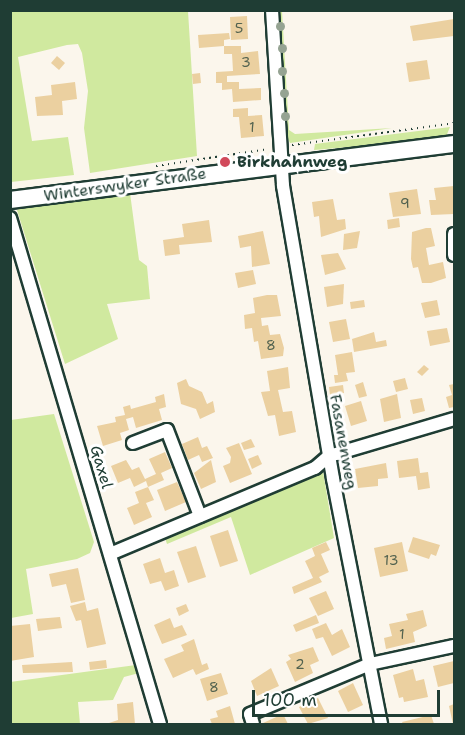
<!DOCTYPE html>
<html>
<head>
<meta charset="utf-8">
<style>
	body { margin:0 }
	#map { position:relative; width:465px; height:735px; overflow:hidden; background:#fbf6ec; font-family:"Shantell Sans",sans-serif }
	div>[style] { position:absolute }
	.green>* { inset:0; background:#d0e99f }
	.building>* { inset:0; background:#ebd0a0 }
	.path>* { height:2px; margin-top:-1px; transform-origin:0; background:repeating-linear-gradient(90deg,#1f3d34 0 1.5px,transparent 0 6px) }
	.roads { filter:drop-shadow(2px 0 #1f3d34) drop-shadow(-2px 0 #1f3d34) drop-shadow(0 2px #1f3d34) drop-shadow(0 -2px #1f3d34) }
	.minor>* { height:12px; margin:-6px; padding:0 6px; transform-origin:6px; border-radius:6px; background:#fff }
	.tertiary>* { height:16px; margin:-8px; padding:0 8px; transform-origin:8px; border-radius:8px; background:#fff }
	.trees>* { width:9px; height:9px; margin:-4.5px; border-radius:50%; background:#95a392 }
	.dots>* { width:16px; height:16px; translate:-50% -50%; box-sizing:border-box; border:3px solid #fff; border-radius:50% }
	span { translate:-50% -50%; white-space:nowrap; text-align:center; line-height:1.15; -webkit-text-stroke:6px #fff; paint-order:stroke }
	.number-label { font-size:14px; color:#52624f }
	.number-label span { -webkit-text-stroke-width:0 }
	.poi-label { font-size:16px; color:#1f3d34; font-weight:700 }
	.left { translate:0 -50%; text-align:left }
	.street-label { font-size:16px; color:#1f3d34 }
	.frame { position:absolute; inset:0; border:12px solid #1f3d34; pointer-events:none }
	.scale { position:absolute; left:252px; top:690px; width:188px; height:27px; box-sizing:border-box; border:3px solid #1f3d34; border-top:0; padding-left:8px; font-size:18px; line-height:21px; white-space:nowrap; color:#1f3d34; -webkit-text-stroke:4px #fff; paint-order:stroke }
</style>
</head>
<body>
<div id="map">
	<div class="green">
		<div style="clip-path:polygon(10px 11px,188px 11px,197px 156px,90px 173px,84px 128px,88px 91px,82px 53px,78px 44px,67px 45px,18px 57px,32px 141px,68px 137px,74px 175px,11px 182px)"></div>
		<div style="clip-path:polygon(275px 11px,282px 11px,289px 130px,295px 134px,392px 128px,290px 143px,286px 135px,281px 135px)"></div>
		<div style="clip-path:polygon(450px 127px,445px 139px,314px 150px,315px 144px)"></div>
		<div style="clip-path:polygon(130px 193px,139px 260px,147px 266px,150px 299px,107px 304px,118px 339px,65px 364px,17px 210px,25px 205px)"></div>
		<div style="clip-path:polygon(54px 414px,94px 542px,90px 553px,77px 559px,26px 569px,33px 614px,11px 618px,11px 420px)"></div>
		<div style="clip-path:polygon(323px 471px,334px 538px,250px 575px,231px 517px,167px 544px,165px 538px)"></div>
		<div style="clip-path:polygon(136px 665px,139px 673px,124px 677px,113px 700px,78px 702px,80px 724px,11px 724px,10px 682px)"></div>
	</div>
	<div class="building">
		<div style="clip-path:polygon(247px 16px,248px 39px,231px 40px,230px 17px)"></div>
		<div style="clip-path:polygon(454px 19px,454px 36px,413px 41px,410px 26px)"></div>
		<div style="clip-path:polygon(229px 33px,230px 39px,224px 40px,224px 46px,241px 46px,241px 53px,258px 51px,260px 74px,227px 76px,227px 82px,239px 82px,239px 89px,261px 88px,261px 100px,233px 102px,232px 89px,222px 90px,222px 83px,216px 83px,216px 72px,233px 71px,232px 54px,224px 54px,224px 46px,199px 48px,198px 35px)"></div>
		<div style="clip-path:polygon(57px 56px,65px 63px,59px 70px,51px 63px)"></div>
		<div style="clip-path:polygon(427px 60px,430px 79px,409px 82px,406px 63px)"></div>
		<div style="clip-path:polygon(200px 73px,201px 83px,193px 84px,192px 74px)"></div>
		<div style="clip-path:polygon(75px 82px,77px 99px,62px 101px,63px 115px,37px 116px,35px 97px,52px 95px,51px 85px)"></div>
		<div style="clip-path:polygon(248px 108px,248px 116px,262px 115px,264px 136px,241px 138px,239px 117px,233px 117px,233px 109px)"></div>
		<div style="clip-path:polygon(454px 186px,454px 214px,431px 215px,429px 200px,436px 200px,434px 188px)"></div>
		<div style="clip-path:polygon(417px 189px,421px 214px,393px 217px,389px 193px)"></div>
		<div style="clip-path:polygon(333px 199px,337px 220px,345px 219px,346px 229px,321px 237px,319px 216px,314px 217px,312px 202px)"></div>
		<div style="clip-path:polygon(399px 218px,400px 227px,388px 229px,387px 220px)"></div>
		<div style="clip-path:polygon(209px 220px,212px 242px,179px 245px,180px 254px,165px 256px,163px 240px,184px 237px,182px 224px)"></div>
		<div style="clip-path:polygon(426px 228px,431px 228px,435px 246px,426px 248px,429px 265px,443px 262px,446px 278px,431px 283px,422px 283px,418px 267px,413px 268px,411px 259px,412px 232px)"></div>
		<div style="clip-path:polygon(263px 231px,270px 264px,252px 267px,251px 246px,240px 248px,238px 236px)"></div>
		<div style="clip-path:polygon(360px 231px,357px 248px,343px 250px,344px 234px)"></div>
		<div style="clip-path:polygon(338px 253px,346px 269px,325px 275px,321px 255px)"></div>
		<div style="clip-path:polygon(253px 270px,256px 284px,238px 288px,235px 273px)"></div>
		<div style="clip-path:polygon(344px 284px,343px 304px,327px 307px,324px 287px)"></div>
		<div style="clip-path:polygon(267px 295px,277px 295px,281px 316px,261px 318px,262px 326px,268px 325px,270px 335px,280px 334px,284px 348px,283px 356px,261px 359px,258px 341px,254px 342px,252px 328px,245px 329px,244px 315px,255px 313px,253px 298px)"></div>
		<div style="clip-path:polygon(364px 300px,365px 307px,351px 309px,350px 302px)"></div>
		<div style="clip-path:polygon(437px 300px,440px 315px,425px 318px,421px 303px)"></div>
		<div style="clip-path:polygon(346px 319px,350px 339px,333px 342px,329px 322px)"></div>
		<div style="clip-path:polygon(447px 328px,450px 342px,430px 346px,427px 331px)"></div>
		<div style="clip-path:polygon(374px 332px,376px 342px,386px 340px,387px 346px,354px 352px,352px 339px)"></div>
		<div style="clip-path:polygon(352px 352px,355px 372px,346px 373px,348px 381px,335px 383px,334px 375px,338px 375px,335px 355px)"></div>
		<div style="clip-path:polygon(424px 365px,429px 369px,422px 376px,417px 372px)"></div>
		<div style="clip-path:polygon(288px 367px,290px 388px,278px 390px,283px 412px,292px 411px,296px 432px,279px 436px,275px 415px,268px 416px,261px 392px,270px 391px,267px 371px)"></div>
		<div style="clip-path:polygon(405px 378px,408px 389px,396px 392px,393px 381px)"></div>
		<div style="clip-path:polygon(186px 379px,189px 386px,202px 392px,207px 404px,213px 401px,215px 412px,200px 419px,196px 409px,181px 404px,177px 383px)"></div>
		<div style="clip-path:polygon(363px 382px,367px 396px,359px 398px,355px 385px)"></div>
		<div style="clip-path:polygon(454px 384px,454px 407px,449px 408px,446px 397px,452px 395px,449px 385px)"></div>
		<div style="clip-path:polygon(343px 385px,344px 393px,330px 395px,329px 387px)"></div>
		<div style="clip-path:polygon(164px 394px,166px 407px,159px 409px,162px 420px,136px 428px,133px 417px,126px 419px,129px 430px,120px 433px,122px 440px,103px 446px,97px 426px,116px 422px,115px 417px,125px 415px,123px 407px,130px 405px,131px 409px,156px 402px,155px 397px)"></div>
		<div style="clip-path:polygon(397px 394px,401px 418px,384px 422px,380px 399px)"></div>
		<div style="clip-path:polygon(422px 398px,425px 411px,413px 414px,410px 400px)"></div>
		<div style="clip-path:polygon(361px 401px,367px 421px,351px 426px,345px 406px)"></div>
		<div style="clip-path:polygon(198px 437px,202px 448px,207px 446px,213px 458px,202px 462px,199px 455px,188px 460px,182px 444px)"></div>
		<div style="clip-path:polygon(251px 439px,255px 447px,244px 450px,241px 443px)"></div>
		<div style="clip-path:polygon(239px 443px,252px 474px,230px 483px,223px 466px,230px 463px,231px 457px,226px 448px)"></div>
		<div style="clip-path:polygon(165px 452px,172px 468px,161px 473px,164px 480px,148px 487px,146px 481px,134px 487px,130px 478px,118px 483px,111px 466px,126px 460px,132px 470px,139px 467px,145px 479px,156px 474px,149px 459px)"></div>
		<div style="clip-path:polygon(258px 455px,262px 464px,252px 469px,248px 459px)"></div>
		<div style="clip-path:polygon(418px 458px,420px 473px,428px 472px,430px 488px,418px 490px,416px 476px,399px 478px,397px 461px)"></div>
		<div style="clip-path:polygon(211px 460px,216px 482px,201px 489px,194px 473px)"></div>
		<div style="clip-path:polygon(386px 463px,388px 478px,378px 479px,378px 486px,358px 488px,355px 469px)"></div>
		<div style="clip-path:polygon(177px 482px,186px 502px,165px 511px,157px 490px)"></div>
		<div style="clip-path:polygon(148px 487px,154px 500px,146px 503px,152px 517px,134px 525px,127px 508px,139px 503px,135px 492px)"></div>
		<div style="clip-path:polygon(228px 530px,238px 561px,220px 567px,210px 536px)"></div>
		<div style="clip-path:polygon(413px 537px,440px 545px,436px 556px,431px 554px,429px 559px,408px 552px)"></div>
		<div style="clip-path:polygon(326px 542px,330px 550px,321px 554px,329px 572px,319px 577px,322px 582px,294px 594px,292px 587px,313px 578px,305px 561px,315px 556px,312px 548px)"></div>
		<div style="clip-path:polygon(402px 542px,408px 571px,380px 577px,374px 548px)"></div>
		<div style="clip-path:polygon(196px 546px,206px 577px,188px 583px,177px 552px)"></div>
		<div style="clip-path:polygon(160px 558px,165px 573px,174px 570px,179px 586px,165px 591px,161px 581px,150px 584px,143px 564px)"></div>
		<div style="clip-path:polygon(78px 568px,85px 600px,71px 603px,66px 584px,52px 587px,49px 574px)"></div>
		<div style="clip-path:polygon(326px 591px,334px 609px,318px 616px,309px 598px)"></div>
		<div style="clip-path:polygon(85px 602px,87px 611px,98px 608px,106px 644px,87px 648px,81px 620px,76px 621px,70px 606px)"></div>
		<div style="clip-path:polygon(186px 604px,189px 611px,179px 616px,176px 608px)"></div>
		<div style="clip-path:polygon(423px 610px,427px 626px,413px 632px,415px 642px,386px 649px,384px 638px,392px 636px,389px 624px,408px 620px,406px 614px)"></div>
		<div style="clip-path:polygon(316px 615px,319px 623px,296px 632px,293px 625px)"></div>
		<div style="clip-path:polygon(60px 617px,62px 628px,38px 631px,36px 619px)"></div>
		<div style="clip-path:polygon(170px 618px,174px 628px,182px 625px,187px 635px,162px 644px,154px 625px)"></div>
		<div style="clip-path:polygon(326px 623px,332px 635px,342px 629px,350px 647px,332px 656px,323px 637px,316px 639px,312px 629px)"></div>
		<div style="clip-path:polygon(30px 624px,34px 657px,10px 661px,10px 626px)"></div>
		<div style="clip-path:polygon(194px 639px,202px 665px,207px 663px,209px 669px,196px 675px,193px 669px,173px 678px,164px 659px,184px 651px,181px 645px)"></div>
		<div style="clip-path:polygon(313px 647px,319px 661px,310px 665px,313px 673px,295px 682px,286px 662px,291px 659px,288px 655px)"></div>
		<div style="clip-path:polygon(106px 660px,107px 668px,90px 670px,89px 662px)"></div>
		<div style="clip-path:polygon(454px 661px,454px 683px,438px 687px,433px 666px)"></div>
		<div style="clip-path:polygon(72px 662px,73px 672px,23px 673px,22px 665px)"></div>
		<div style="clip-path:polygon(271px 668px,279px 686px,257px 696px,251px 681px)"></div>
		<div style="clip-path:polygon(413px 669px,416px 681px,424px 679px,428px 697px,404px 702px,403px 697px,399px 698px,393px 675px)"></div>
		<div style="clip-path:polygon(221px 673px,228px 694px,207px 701px,200px 679px)"></div>
		<div style="clip-path:polygon(353px 683px,363px 705px,348px 712px,338px 691px)"></div>
		<div style="clip-path:polygon(318px 698px,328px 718px,308px 724px,299px 707px)"></div>
		<div style="clip-path:polygon(133px 702px,135px 724px,106px 724px,118px 720px,117px 704px)"></div>
		<div style="clip-path:polygon(454px 704px,454px 724px,453px 724px,449px 706px)"></div>
		<div style="clip-path:polygon(230px 706px,235px 724px,212px 724px,210px 719px,218px 717px,216px 711px)"></div>
		<div style="clip-path:polygon(283px 714px,288px 724px,264px 724px,263px 723px)"></div>
		<div style="clip-path:polygon(431px 715px,434px 724px,403px 724px,402px 722px)"></div>
	</div>
	<div class="path">
		<div style="left:292px;top:145px;width:163px;rotate:-7.7deg"></div>
		<div style="left:156px;top:166px;width:114px;rotate:-8.6deg"></div>
	</div>
	<div class="roads">
		<div class="minor">
			<div style="left:272px;top:10px;width:176px;rotate:86.4deg"></div>
			<div style="left:283px;top:186px;width:297px;rotate:80.3deg"></div>
			<div style="left:333px;top:479px;width:250px;rotate:78.9deg"></div>
			<div style="left:10px;top:218px;width:528px;rotate:73.49deg"></div>
			<div style="left:454px;top:234px;width:21px;rotate:90deg"></div>
			<div style="left:133px;top:443px;width:36px;rotate:-21deg"></div>
			<div style="left:167px;top:430px;width:92px;rotate:69deg"></div>
			<div style="left:110px;top:554px;width:222px;rotate:-22.8deg"></div>
			<div style="left:315px;top:468px;width:18px;rotate:-41deg"></div>
			<div style="left:329px;top:456px;width:130px;rotate:-16.5deg"></div>
			<div style="left:253px;top:724px;width:10px;rotate:-107deg"></div>
			<div style="left:250px;top:714px;width:130px;rotate:-22.6deg"></div>
			<div style="left:370px;top:664px;width:86px;rotate:-12.1deg"></div>
		</div>
		<div class="tertiary">
			<div style="left:10px;top:200px;width:448px;rotate:-7.2deg"></div>
		</div>
	</div>
	<div class="trees">
		<div style="left:280px;top:26px"></div>
		<div style="left:282px;top:48px"></div>
		<div style="left:282px;top:71px"></div>
		<div style="left:284px;top:93px"></div>
		<div style="left:285px;top:116px"></div>
	</div>
	<div class="dots">
		<div style="left:225px;top:162px;background:#d1495b"></div>
	</div>
	<div class="number-label">
		<span style="left:239px;top:28px">5</span>
		<span style="left:246px;top:62px">3</span>
		<span style="left:252px;top:127px">1</span>
		<span style="left:405px;top:203px">9</span>
		<span style="left:271px;top:345px">8</span>
		<span style="left:391px;top:560px">13</span>
		<span style="left:402px;top:634px">1</span>
		<span style="left:300px;top:664px">2</span>
		<span style="left:214px;top:687px">8</span>
	</div>
	<div class="poi-label">
		<span class="left" style="left:237px;top:162px">Birkhahnweg</span>
	</div>
	<div class="street-label">
		<span style="left:125px;top:185px;rotate:-8deg">Winterswyker Straße</span>
		<span style="left:343px;top:442px;rotate:80deg">Fasanenweg</span>
		<span style="left:101px;top:467px;rotate:74deg">Gaxel</span>
	</div>
	<div class="frame"></div>
	<div class="scale">100 m</div>
</div>
</body>
</html>
